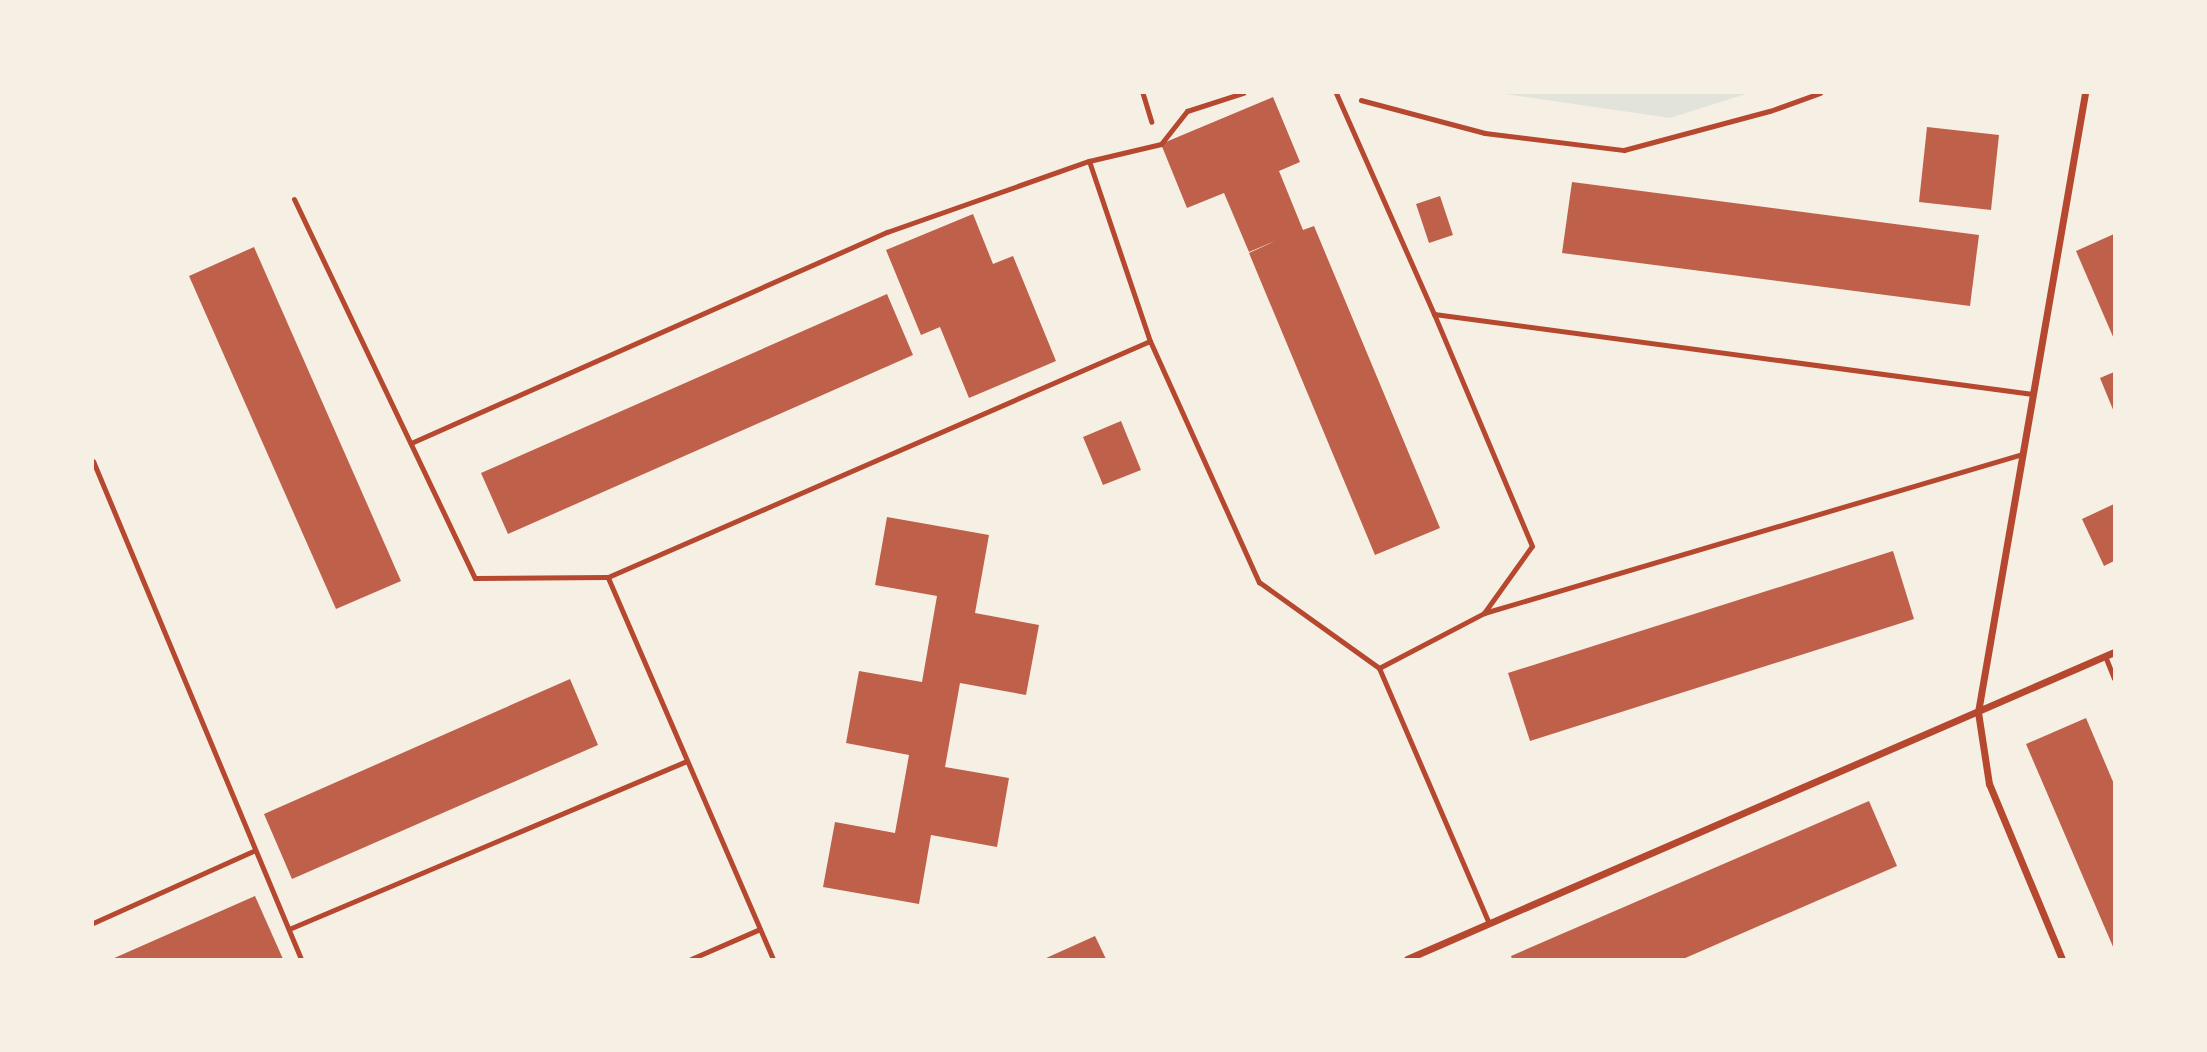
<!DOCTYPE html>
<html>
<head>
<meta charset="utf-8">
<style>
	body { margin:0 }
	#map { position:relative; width:2207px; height:1052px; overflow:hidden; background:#f6efe4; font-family:Commissioner,sans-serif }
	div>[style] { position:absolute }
	.green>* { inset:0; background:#e2e4dc }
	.building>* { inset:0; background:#bf614a }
	.path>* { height:4.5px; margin:-2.25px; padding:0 2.25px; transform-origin:2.25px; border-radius:2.25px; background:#b5482f }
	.service>* { height:5px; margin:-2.5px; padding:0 2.5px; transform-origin:2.5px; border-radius:2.5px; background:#b5482f }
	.minor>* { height:7px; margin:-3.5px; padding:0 3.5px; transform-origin:3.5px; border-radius:3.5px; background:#b5482f }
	span { translate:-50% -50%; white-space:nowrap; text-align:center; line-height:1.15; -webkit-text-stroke:5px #f6efe4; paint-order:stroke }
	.frame { position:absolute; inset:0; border:94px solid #f6efe4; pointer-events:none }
</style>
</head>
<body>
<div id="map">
	<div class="green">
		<div style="clip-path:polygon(1498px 93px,1749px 93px,1670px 118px)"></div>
	</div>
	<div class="building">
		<div style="clip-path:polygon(1273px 97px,1300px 162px,1279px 171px,1303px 230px,1314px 226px,1440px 528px,1375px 555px,1249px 253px,1275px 241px,1249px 252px,1224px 193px,1187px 208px,1161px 144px)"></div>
		<div style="clip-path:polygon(1927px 127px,1999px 135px,1991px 210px,1919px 202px)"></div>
		<div style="clip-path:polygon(1572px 182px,1979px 235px,1970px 306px,1562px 253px)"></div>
		<div style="clip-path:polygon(1440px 196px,1453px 235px,1429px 243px,1416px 204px)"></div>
		<div style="clip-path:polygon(973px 214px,993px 264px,1013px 256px,1056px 361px,969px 398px,940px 327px,921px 335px,886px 250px)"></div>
		<div style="clip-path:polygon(2114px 234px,2114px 339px,2076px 251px)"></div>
		<div style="clip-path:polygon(254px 247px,401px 581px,336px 609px,189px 276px)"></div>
		<div style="clip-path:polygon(887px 294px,913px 355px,508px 534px,481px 473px)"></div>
		<div style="clip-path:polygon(2114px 372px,2114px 412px,2100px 378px)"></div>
		<div style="clip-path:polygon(1121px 421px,1141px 470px,1103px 485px,1083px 437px)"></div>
		<div style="clip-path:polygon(2114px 504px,2114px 561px,2104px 566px,2082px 519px)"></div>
		<div style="clip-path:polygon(887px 517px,989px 535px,975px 613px,1039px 625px,1026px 695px,960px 683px,945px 767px,1009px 778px,997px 847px,931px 835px,919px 904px,823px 887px,835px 822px,895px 833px,909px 755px,846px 743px,859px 671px,922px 682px,937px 596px,875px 585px)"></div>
		<div style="clip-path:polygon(1893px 551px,1914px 619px,1530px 741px,1508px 673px)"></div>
		<div style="clip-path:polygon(570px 679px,598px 745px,292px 879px,264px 814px)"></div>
		<div style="clip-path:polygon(2086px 718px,2114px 784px,2114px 949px,2026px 744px)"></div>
		<div style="clip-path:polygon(1869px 801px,1897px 866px,1683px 959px,1512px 959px,1511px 956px)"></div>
		<div style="clip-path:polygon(255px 896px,283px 959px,112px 959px)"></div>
		<div style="clip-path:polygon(1095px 936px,1106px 959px,1044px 959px)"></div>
	</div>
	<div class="path">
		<div style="left:1143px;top:93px;width:30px;rotate:73deg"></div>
		<div style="left:1361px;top:100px;width:128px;rotate:14.9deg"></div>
		<div style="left:1485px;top:133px;width:140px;rotate:7deg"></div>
		<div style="left:1624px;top:150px;width:151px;rotate:-15deg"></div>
		<div style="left:1770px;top:111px;width:53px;rotate:-19.8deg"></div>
	</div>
	<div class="service">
		<div style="left:1336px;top:93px;width:242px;rotate:66.1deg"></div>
		<div style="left:1434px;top:314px;width:604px;rotate:7.61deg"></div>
		<div style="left:1089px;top:161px;width:190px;rotate:71.3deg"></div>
		<div style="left:1150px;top:341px;width:265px;rotate:65.7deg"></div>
		<div style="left:1259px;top:582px;width:148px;rotate:35.6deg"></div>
		<div style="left:1379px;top:668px;width:278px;rotate:66.7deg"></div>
		<div style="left:294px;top:199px;width:420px;rotate:64.5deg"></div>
		<div style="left:475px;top:578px;width:133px;rotate:-0.4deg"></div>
		<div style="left:411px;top:443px;width:521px;rotate:-23.91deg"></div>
		<div style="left:887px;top:232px;width:214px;rotate:-19.4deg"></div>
		<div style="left:1089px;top:161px;width:74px;rotate:-13.3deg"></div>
		<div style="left:1161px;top:144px;width:42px;rotate:-51.8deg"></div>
		<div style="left:1187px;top:111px;width:59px;rotate:-17.8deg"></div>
		<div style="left:93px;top:461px;width:540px;rotate:67.33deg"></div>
		<div style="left:1484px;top:613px;width:561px;rotate:-16.46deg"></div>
		<div style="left:2105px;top:656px;width:24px;rotate:68deg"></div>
		<div style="left:1379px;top:668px;width:119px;rotate:-27.6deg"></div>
		<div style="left:1484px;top:613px;width:82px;rotate:-54.4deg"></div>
		<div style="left:1532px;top:546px;width:252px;rotate:-112.9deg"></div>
		<div style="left:93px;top:923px;width:175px;rotate:-24.2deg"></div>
		<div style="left:289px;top:929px;width:432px;rotate:-22.9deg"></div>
		<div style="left:691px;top:959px;width:75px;rotate:-23.5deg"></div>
		<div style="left:773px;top:959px;width:416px;rotate:-113.4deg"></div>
		<div style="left:608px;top:577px;width:591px;rotate:-23.53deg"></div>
	</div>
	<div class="minor">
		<div style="left:1407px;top:959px;width:771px;rotate:-23.47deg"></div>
		<div style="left:2062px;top:959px;width:190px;rotate:-112.6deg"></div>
		<div style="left:1989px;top:784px;width:73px;rotate:-98.7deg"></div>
		<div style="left:1978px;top:712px;width:628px;rotate:-80.19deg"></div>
	</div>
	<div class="frame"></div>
</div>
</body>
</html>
